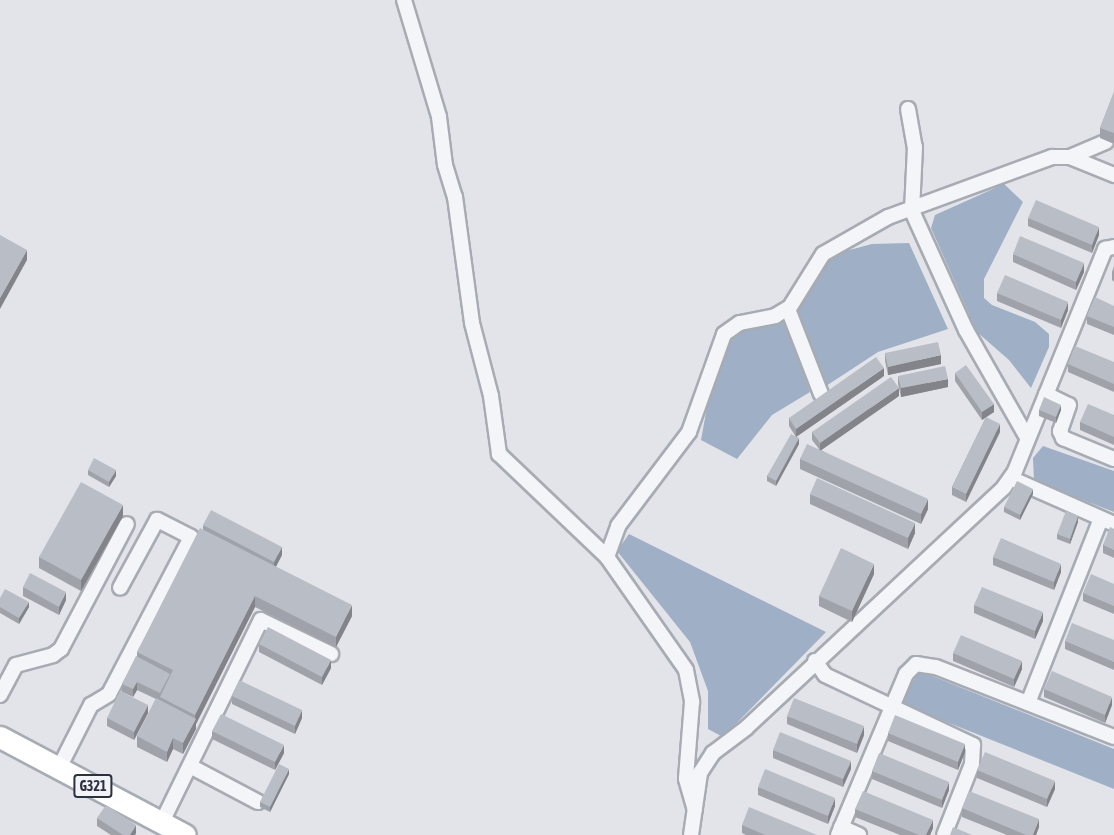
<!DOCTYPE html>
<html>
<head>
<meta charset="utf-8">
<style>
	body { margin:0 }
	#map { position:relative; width:1114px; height:835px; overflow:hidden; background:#e2e4e9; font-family:"Asap Condensed",sans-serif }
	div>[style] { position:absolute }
	.water>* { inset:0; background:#9fafc6 }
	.roads { filter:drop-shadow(2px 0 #a7abb3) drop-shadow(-2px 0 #a7abb3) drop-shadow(0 2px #a7abb3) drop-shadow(0 -2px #a7abb3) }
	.minor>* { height:14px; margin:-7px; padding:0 7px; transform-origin:7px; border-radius:7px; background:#f4f5f8 }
	.highway>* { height:21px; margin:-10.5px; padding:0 10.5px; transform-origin:10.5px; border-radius:10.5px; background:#fff }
	.wall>* { inset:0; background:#9fa3a9 }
	.shaded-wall>* { inset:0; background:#82848a }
	.building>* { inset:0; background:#b9bdc5 }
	span { translate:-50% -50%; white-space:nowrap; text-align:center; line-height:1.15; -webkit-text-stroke:4.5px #f1f3f7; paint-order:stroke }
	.shield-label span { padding:2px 4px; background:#f1f3f7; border:2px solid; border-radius:4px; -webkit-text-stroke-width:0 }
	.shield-label { font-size:14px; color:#2b3140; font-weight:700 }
</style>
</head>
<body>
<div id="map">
	<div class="water">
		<div style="clip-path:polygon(1004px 184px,1023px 202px,984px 279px,984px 298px,992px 305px,1035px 322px,1049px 334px,1049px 347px,1031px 388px,1009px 360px,977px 332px,931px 228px,935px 215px)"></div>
		<div style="clip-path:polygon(909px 243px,948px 329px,878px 352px,826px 386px,796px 316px,801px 300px,824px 265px,842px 252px,872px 244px)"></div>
		<div style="clip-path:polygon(785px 322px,810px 392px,772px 415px,737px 459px,701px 440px,707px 407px,729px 343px,739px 332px)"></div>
		<div style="clip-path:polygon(1043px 446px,1114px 471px,1114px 512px,1034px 481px,1033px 458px)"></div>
		<div style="clip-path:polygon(629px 534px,826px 632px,723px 737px,708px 729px,708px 691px,690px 642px,617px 551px)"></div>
		<div style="clip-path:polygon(920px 671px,1114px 749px,1114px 789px,899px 703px)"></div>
	</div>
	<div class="roads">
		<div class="minor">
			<div style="left:404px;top:0;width:122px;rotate:73.3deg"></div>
			<div style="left:439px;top:117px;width:48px;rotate:82.9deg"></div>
			<div style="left:445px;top:165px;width:34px;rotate:73deg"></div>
			<div style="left:455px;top:197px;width:127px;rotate:82.3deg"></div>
			<div style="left:472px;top:323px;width:75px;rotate:75.4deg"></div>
			<div style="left:491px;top:396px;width:59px;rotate:82.1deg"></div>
			<div style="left:499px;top:454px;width:149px;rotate:43.6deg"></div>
			<div style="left:607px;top:557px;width:138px;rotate:55deg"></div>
			<div style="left:686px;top:670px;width:33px;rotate:79deg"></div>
			<div style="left:692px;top:702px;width:77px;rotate:94.5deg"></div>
			<div style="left:686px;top:779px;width:32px;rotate:74deg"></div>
			<div style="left:908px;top:109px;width:39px;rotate:80deg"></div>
			<div style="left:915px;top:147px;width:64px;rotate:92.7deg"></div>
			<div style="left:912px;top:211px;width:131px;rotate:65.6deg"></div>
			<div style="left:966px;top:330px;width:125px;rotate:60.4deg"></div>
			<div style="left:1070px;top:157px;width:39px;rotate:-23deg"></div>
			<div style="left:788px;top:309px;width:91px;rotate:68.8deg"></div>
			<div style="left:1046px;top:394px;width:25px;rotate:26deg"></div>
			<div style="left:1069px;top:405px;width:28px;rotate:109deg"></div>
			<div style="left:1060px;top:431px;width:8px;rotate:67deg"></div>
			<div style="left:1063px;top:438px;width:55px;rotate:22.4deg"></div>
			<div style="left:1017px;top:481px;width:106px;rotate:23.9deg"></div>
			<div style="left:607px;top:557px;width:33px;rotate:-70deg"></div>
			<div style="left:618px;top:526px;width:118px;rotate:-52.9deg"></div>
			<div style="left:689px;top:432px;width:104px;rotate:-70.3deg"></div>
			<div style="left:724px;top:334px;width:19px;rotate:-35deg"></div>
			<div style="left:740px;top:323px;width:36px;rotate:-11deg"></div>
			<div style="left:775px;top:316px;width:17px;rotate:-31deg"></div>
			<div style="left:790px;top:307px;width:62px;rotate:-58.1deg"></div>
			<div style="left:823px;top:254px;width:75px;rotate:-29.6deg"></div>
			<div style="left:888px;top:217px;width:175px;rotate:-20.1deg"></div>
			<div style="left:1052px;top:157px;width:18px"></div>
			<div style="left:1070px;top:157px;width:48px;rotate:22.2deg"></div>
			<div style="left:815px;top:661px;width:17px;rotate:54deg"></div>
			<div style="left:825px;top:675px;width:164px;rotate:25.3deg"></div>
			<div style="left:973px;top:745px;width:19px;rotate:93deg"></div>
			<div style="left:972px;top:764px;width:76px;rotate:111.5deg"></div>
			<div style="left:0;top:695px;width:34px;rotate:-62deg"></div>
			<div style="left:16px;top:665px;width:38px;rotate:-15deg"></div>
			<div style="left:53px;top:655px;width:10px;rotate:-37deg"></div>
			<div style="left:61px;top:649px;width:141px;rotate:-62.2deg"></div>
			<div style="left:1028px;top:703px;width:198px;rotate:-68.4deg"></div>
			<div style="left:190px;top:766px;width:77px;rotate:27.9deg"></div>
			<div style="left:59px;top:768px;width:71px;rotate:-63.1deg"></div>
			<div style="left:91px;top:705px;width:21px;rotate:-31deg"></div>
			<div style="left:109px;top:694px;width:177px;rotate:-62.4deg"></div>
			<div style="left:191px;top:537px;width:38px;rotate:-153deg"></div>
			<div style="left:157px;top:520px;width:77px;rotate:118.6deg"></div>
			<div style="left:162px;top:822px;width:225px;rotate:-63.9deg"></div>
			<div style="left:261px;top:620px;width:78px;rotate:25.9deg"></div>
			<div style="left:841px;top:827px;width:20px;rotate:24deg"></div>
			<div style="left:691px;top:835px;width:63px;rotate:-81.7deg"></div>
			<div style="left:700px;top:773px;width:24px;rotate:-57deg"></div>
			<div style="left:713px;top:753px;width:41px;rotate:-37.1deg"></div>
			<div style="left:746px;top:728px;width:353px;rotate:-43deg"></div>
			<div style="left:1004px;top:487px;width:19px;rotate:-55deg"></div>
			<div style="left:1015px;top:471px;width:240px;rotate:-67.9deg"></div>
			<div style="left:1105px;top:249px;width:9px;rotate:-13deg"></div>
			<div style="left:838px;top:835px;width:175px;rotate:-67.1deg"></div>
			<div style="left:906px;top:674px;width:14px;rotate:-45deg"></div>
			<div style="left:916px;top:664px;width:20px;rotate:9deg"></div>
			<div style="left:936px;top:667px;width:191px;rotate:21.5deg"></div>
		</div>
		<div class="highway">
			<div style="left:0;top:737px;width:209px;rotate:27.9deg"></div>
		</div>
	</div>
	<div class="wall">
		<div style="clip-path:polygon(1114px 92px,1114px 144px,1100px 138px,1100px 128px)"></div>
		<div style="clip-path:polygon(1028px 218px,1099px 235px,1092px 253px,1028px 226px)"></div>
		<div style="clip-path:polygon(1013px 254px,1084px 272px,1076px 290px,1013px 262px)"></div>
		<div style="clip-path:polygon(1114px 266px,1114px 282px,1112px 280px,1112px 272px)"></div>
		<div style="clip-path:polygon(997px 293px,1068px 310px,1061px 328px,997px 301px)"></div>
		<div style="clip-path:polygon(1114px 306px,1114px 335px,1087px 324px,1087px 316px)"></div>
		<div style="clip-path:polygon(885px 353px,941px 364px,888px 375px,885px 361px)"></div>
		<div style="clip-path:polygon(1114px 362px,1114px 392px,1068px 372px,1068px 364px)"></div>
		<div style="clip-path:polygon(955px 373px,994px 412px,986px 417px,1000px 432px,966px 502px,952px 495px,952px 487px,986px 417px,982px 420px,955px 381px)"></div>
		<div style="clip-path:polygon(884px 376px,796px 437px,799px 444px,776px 486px,767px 481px,767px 476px,796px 437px,789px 426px,789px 418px)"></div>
		<div style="clip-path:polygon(898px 376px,948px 387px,901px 397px,898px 384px)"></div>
		<div style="clip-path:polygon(899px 396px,821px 450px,928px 509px,921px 524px,800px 469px,800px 459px,819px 449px,812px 440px,812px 432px)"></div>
		<div style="clip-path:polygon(1039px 410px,1061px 410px,1056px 423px,1039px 416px)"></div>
		<div style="clip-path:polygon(1114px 415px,1114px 445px,1080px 430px,1080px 422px)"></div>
		<div style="clip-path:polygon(88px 470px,116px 476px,109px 487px,88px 475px)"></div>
		<div style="clip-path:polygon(810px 494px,915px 533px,908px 549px,810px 504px)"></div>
		<div style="clip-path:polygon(1033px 494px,1020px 520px,1004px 512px,1004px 507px)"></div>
		<div style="clip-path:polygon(123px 516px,81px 591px,39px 568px,39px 557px)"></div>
		<div style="clip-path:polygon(1078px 522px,1070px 544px,1057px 539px,1057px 534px)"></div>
		<div style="clip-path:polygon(203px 525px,282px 555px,276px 567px,352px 616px,336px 647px,255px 607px,196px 724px,196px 729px,183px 754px,173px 749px,167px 762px,137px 747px,137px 736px,156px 699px,137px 690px,133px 697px,122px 692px,122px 684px,137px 657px,137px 652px,203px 530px)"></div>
		<div style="clip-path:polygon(1114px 529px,1114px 558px,1103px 553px,1103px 545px)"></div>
		<div style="clip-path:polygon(993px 557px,1061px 572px,1054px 590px,993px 565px)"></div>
		<div style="clip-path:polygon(874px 574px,852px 622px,819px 606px,819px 596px)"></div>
		<div style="clip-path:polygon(1114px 584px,1114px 614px,1083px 601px,1083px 593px)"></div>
		<div style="clip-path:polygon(23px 587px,66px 600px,59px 615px,23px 596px)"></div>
		<div style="clip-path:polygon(0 598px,29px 607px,19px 624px,0 613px)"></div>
		<div style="clip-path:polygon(974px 605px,1043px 621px,1035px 639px,974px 613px)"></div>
		<div style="clip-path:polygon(1114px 640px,1114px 670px,1065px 649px,1065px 641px)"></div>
		<div style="clip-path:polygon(259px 644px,331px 668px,322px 685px,259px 652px)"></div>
		<div style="clip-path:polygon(953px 653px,1022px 669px,1014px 687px,953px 661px)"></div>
		<div style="clip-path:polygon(1044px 689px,1112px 705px,1105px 723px,1044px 697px)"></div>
		<div style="clip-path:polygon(232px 696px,302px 718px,295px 734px,232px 704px)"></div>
		<div style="clip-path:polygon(148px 713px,134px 740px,107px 726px,107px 718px)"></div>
		<div style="clip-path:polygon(787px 716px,864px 735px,857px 753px,787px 724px)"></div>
		<div style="clip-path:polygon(212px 731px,284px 753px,275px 770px,212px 739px)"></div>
		<div style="clip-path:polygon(888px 733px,965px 752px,958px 770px,888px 741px)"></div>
		<div style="clip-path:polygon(773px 750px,851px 769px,843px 787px,773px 758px)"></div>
		<div style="clip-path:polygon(977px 770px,1055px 789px,1047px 807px,977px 778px)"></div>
		<div style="clip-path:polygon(872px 771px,949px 790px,942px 808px,872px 779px)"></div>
		<div style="clip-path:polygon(289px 774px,270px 812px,260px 807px,260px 802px)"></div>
		<div style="clip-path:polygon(758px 787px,835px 806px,828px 824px,758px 795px)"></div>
		<div style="clip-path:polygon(962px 808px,1039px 827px,1036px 835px,1007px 835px,962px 817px)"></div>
		<div style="clip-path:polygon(855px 809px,933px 828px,930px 835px,900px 835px,855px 817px)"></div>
		<div style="clip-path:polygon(97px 818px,136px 833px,135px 835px,111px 835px,97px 826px)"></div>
		<div style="clip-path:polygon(742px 825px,817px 835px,746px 835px,742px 833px)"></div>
	</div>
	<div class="shaded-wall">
		<div style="clip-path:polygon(1099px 227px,1099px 235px,1092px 253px,1092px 245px)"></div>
		<div style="clip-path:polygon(27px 250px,27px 260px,0 309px,0 298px)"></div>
		<div style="clip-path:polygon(1084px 263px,1084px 272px,1076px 290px,1076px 282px)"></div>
		<div style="clip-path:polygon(1068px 302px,1068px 310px,1061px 328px,1061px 320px)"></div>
		<div style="clip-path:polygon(941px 355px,941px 364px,888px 375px,888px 367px)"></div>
		<div style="clip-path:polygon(884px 368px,884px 376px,796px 437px,796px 429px)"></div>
		<div style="clip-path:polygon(948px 379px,948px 387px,901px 397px,901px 388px)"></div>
		<div style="clip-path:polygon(899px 388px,899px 396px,820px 451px,820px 443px)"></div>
		<div style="clip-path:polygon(994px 404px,994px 412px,982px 420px,982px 412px)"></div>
		<div style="clip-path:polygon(1061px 405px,1061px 410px,1056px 423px,1056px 417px)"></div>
		<div style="clip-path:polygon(1000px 424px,1000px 432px,966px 502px,966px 494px)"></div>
		<div style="clip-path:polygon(799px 438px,799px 444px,776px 486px,776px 481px)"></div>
		<div style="clip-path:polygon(116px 470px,116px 476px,109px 487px,109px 482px)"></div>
		<div style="clip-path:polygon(1033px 489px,1033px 494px,1020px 520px,1020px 515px)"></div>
		<div style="clip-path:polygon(928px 499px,928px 509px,921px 524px,921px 514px)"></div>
		<div style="clip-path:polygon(123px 505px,123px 516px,81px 591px,81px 580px)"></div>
		<div style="clip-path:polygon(1078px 516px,1078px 522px,1070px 544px,1070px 539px)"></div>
		<div style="clip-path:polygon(915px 523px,915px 533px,908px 549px,908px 538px)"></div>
		<div style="clip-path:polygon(282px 547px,282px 555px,274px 570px,274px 562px)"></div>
		<div style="clip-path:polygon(874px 564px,874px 574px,852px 622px,852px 611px)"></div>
		<div style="clip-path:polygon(1061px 564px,1061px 572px,1054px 590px,1054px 582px)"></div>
		<div style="clip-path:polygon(66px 592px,66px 600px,59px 615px,59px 607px)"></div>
		<div style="clip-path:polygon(255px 596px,255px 607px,196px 724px,196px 729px,183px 754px,183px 743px,195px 720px,195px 715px)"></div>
		<div style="clip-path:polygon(29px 602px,29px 607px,19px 624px,19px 618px)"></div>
		<div style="clip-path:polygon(352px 605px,352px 616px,336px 647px,336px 637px)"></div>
		<div style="clip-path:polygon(1043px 612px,1043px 621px,1035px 639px,1035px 631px)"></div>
		<div style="clip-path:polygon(331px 660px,331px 668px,322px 685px,322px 677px)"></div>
		<div style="clip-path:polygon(1022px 661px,1022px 669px,1014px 687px,1014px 679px)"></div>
		<div style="clip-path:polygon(137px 682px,137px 690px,133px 697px,133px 689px)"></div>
		<div style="clip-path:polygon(1112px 697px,1112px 705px,1105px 723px,1105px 715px)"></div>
		<div style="clip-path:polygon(148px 705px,148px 713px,134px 740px,134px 732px)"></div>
		<div style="clip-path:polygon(302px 710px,302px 718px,295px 734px,295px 726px)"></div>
		<div style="clip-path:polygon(864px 726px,864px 735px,857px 753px,857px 744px)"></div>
		<div style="clip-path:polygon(173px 738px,173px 749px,167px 762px,167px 752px)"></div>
		<div style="clip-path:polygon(965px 744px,965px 752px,958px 770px,958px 762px)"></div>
		<div style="clip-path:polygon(284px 745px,284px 753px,275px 770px,275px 762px)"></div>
		<div style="clip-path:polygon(851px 761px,851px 769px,843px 787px,843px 779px)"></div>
		<div style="clip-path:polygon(289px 769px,289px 774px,270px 812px,270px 807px)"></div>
		<div style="clip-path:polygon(1055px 781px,1055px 789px,1047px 807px,1047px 799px)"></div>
		<div style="clip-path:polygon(949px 782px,949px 790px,942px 808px,942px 800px)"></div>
		<div style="clip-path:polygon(835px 798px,835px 806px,828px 824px,828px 816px)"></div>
		<div style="clip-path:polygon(1039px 819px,1039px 827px,1036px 835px,1033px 835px)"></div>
		<div style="clip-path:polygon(933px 820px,933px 828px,930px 835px,926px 835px)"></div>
		<div style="clip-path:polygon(136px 825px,136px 833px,135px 835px,130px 835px)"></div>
	</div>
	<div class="building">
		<div style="clip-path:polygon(1114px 92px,1114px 133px,1100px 128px)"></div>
		<div style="clip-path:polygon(1036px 200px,1099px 227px,1092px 245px,1028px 218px)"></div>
		<div style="clip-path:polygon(0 235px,27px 250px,0 298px)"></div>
		<div style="clip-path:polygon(1020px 236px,1084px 263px,1076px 282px,1013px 254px)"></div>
		<div style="clip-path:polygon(1005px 275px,1068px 302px,1061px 320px,997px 293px)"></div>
		<div style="clip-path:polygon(1095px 297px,1114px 306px,1114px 327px,1087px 316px)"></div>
		<div style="clip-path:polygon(938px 342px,941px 355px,888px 367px,885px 353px)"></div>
		<div style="clip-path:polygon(1075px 346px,1114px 362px,1114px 384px,1068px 364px)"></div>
		<div style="clip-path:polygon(876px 357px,884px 368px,796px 429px,789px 418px)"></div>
		<div style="clip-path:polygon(966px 365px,994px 404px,982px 412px,955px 373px)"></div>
		<div style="clip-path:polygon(945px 366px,948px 379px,901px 388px,898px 376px)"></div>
		<div style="clip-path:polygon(891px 377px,899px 388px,820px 443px,812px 432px)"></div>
		<div style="clip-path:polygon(1044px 397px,1061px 405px,1056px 417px,1039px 410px)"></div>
		<div style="clip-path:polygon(1088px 404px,1114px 415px,1114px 437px,1080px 422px)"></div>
		<div style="clip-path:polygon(986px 417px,1000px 424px,966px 494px,952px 487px)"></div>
		<div style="clip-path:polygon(791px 434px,799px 438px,776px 481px,767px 476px)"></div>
		<div style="clip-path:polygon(807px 444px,928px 499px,921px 514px,800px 459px)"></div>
		<div style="clip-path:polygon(94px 458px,116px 470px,109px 482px,88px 470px)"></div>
		<div style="clip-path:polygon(817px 478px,915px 523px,908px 538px,810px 494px)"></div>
		<div style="clip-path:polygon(1017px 481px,1033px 489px,1020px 515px,1004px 507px)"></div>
		<div style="clip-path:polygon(81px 482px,123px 505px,81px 580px,39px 557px)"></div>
		<div style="clip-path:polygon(211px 510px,282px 547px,274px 562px,203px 525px)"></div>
		<div style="clip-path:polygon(1066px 511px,1078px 516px,1070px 539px,1057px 534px)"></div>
		<div style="clip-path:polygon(1110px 527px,1114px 529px,1114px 550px,1103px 545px)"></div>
		<div style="clip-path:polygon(200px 528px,352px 605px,336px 637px,255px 596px,195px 715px,160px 697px,173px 670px,137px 652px)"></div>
		<div style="clip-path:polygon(1001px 538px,1061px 564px,1054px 582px,993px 557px)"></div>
		<div style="clip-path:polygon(841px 548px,874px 564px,852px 611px,819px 596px)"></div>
		<div style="clip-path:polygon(30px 573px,66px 592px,59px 607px,23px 587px)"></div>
		<div style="clip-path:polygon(1091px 574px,1114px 584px,1114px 606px,1083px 593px)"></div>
		<div style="clip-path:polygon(982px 587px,1043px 612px,1035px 631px,974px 605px)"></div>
		<div style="clip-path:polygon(5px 589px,29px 602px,19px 618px,0 607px,0 598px)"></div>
		<div style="clip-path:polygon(1072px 623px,1114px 640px,1114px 662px,1065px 641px)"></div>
		<div style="clip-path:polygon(268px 627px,331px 660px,322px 677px,259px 644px)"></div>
		<div style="clip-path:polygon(961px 635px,1022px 661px,1014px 679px,953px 653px)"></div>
		<div style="clip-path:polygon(136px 656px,170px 674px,160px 693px,137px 682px,133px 689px,122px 684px)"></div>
		<div style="clip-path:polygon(1052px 671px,1112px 697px,1105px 715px,1044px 689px)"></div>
		<div style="clip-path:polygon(239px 680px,302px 710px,295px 726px,232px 696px)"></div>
		<div style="clip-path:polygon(120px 691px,148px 705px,134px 732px,107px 718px)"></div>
		<div style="clip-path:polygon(156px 698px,196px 719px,183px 743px,173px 738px,167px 752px,137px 736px)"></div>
		<div style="clip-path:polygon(794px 698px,864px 726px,857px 744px,787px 716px)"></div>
		<div style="clip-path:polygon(221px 714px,284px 745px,275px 762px,212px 731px)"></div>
		<div style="clip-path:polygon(895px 715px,965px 744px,958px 762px,888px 733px)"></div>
		<div style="clip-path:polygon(780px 732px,851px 761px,843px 779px,773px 750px)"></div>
		<div style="clip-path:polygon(985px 752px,1055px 781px,1047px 799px,977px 770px)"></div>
		<div style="clip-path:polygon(879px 753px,949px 782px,942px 800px,872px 771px)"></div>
		<div style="clip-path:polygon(279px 764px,289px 769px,270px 807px,260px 802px)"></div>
		<div style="clip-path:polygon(765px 769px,835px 798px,828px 816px,758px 787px)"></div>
		<div style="clip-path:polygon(863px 791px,933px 820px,926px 835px,919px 835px,855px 809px)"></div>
		<div style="clip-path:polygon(969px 791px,1039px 819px,1033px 835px,1026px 835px,962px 808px)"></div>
		<div style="clip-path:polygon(106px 805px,136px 825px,130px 835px,123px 835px,97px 818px)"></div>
		<div style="clip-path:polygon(749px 807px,817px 835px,765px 835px,742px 825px)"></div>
		<div style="clip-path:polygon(953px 827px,972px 835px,950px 835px)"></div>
	</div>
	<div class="shield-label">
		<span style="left:93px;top:786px">G321</span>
	</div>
</div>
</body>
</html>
